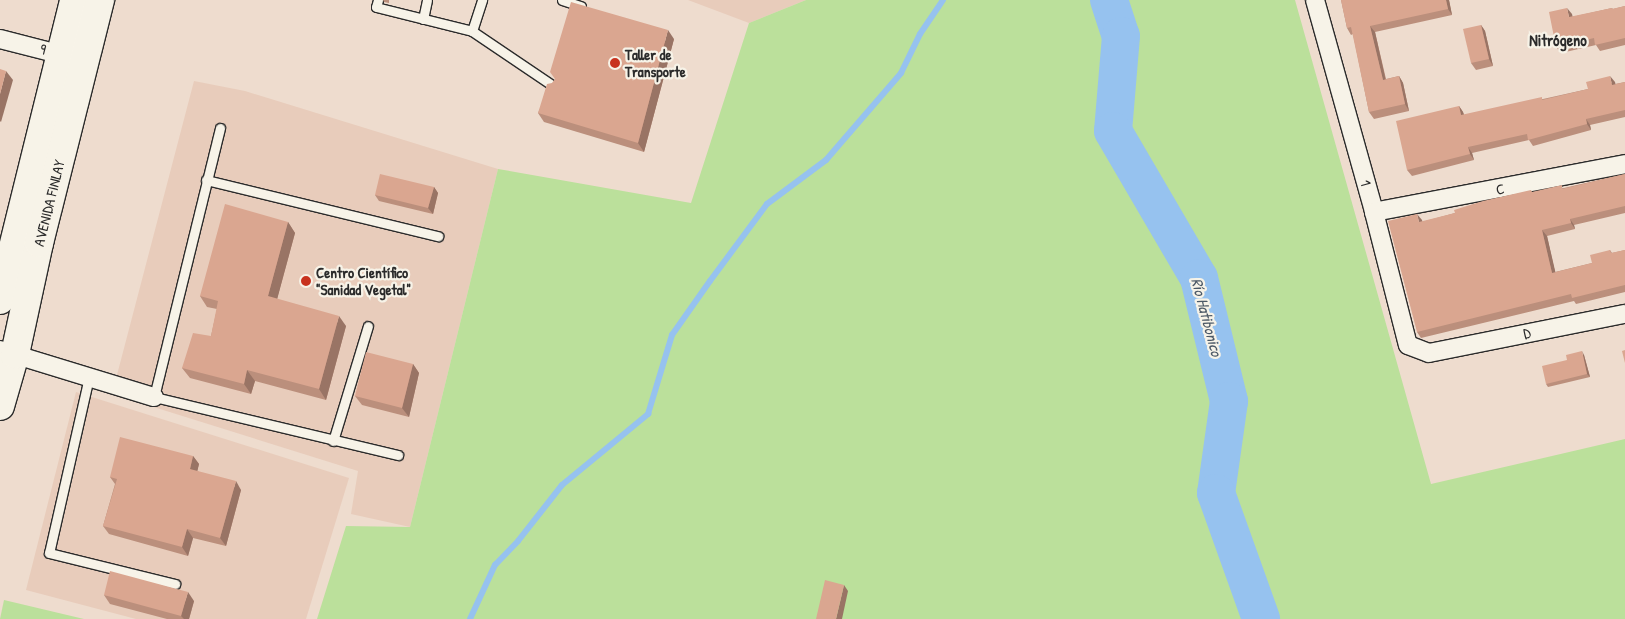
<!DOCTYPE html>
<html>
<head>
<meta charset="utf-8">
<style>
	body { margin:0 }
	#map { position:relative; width:1625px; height:619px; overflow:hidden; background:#eedcce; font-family:"Patrick Hand",sans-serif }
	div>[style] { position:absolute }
	.built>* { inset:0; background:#e8ccbb }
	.green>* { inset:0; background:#bbe09b }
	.stream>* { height:6px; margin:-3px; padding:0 3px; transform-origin:3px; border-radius:3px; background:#96c2ef }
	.river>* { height:38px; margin:-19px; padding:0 19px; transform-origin:19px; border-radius:19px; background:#96c2ef }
	.roads { filter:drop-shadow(1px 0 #2b2b2b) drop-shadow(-1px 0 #2b2b2b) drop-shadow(0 1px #2b2b2b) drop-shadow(0 -1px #2b2b2b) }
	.lane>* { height:9px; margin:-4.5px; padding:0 4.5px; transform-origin:4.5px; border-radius:4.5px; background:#f7f3e8 }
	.street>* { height:18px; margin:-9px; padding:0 9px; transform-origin:9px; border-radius:9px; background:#f7f3e8 }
	.primary>* { height:28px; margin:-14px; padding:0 14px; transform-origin:14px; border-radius:14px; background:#f7f3e8 }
	.wall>* { inset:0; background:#bb8f7c }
	.shaded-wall>* { inset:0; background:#997465 }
	.building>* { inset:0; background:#daa690 }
	.dots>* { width:14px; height:14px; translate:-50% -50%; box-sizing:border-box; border:2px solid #f7f3e8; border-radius:50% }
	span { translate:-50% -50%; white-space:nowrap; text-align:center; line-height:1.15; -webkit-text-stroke:4.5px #f7f3e8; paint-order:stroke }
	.street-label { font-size:15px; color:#2b2b2b }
	.poi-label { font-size:15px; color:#2b2b2b; font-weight:700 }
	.left { translate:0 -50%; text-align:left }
	.neighbourhood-label { font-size:16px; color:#2b2b2b; font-weight:700 }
	.water-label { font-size:16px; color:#4b5866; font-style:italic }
</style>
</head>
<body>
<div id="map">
	<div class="built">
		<div style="clip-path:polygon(688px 0,806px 0,749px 23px)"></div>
		<div style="clip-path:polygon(194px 81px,245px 91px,498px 169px,410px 527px,351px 514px,358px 471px,112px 394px)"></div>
		<div style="clip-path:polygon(76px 392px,349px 478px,306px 619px,136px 619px,26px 590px)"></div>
	</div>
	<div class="green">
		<div style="clip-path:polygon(806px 0,1295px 0,1431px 484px,1625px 439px,1625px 619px,317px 619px,346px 526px,410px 527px,498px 169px,691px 203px,749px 23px)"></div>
		<div style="clip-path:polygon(4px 600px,84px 619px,0 619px)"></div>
	</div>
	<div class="stream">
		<div style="left:470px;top:619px;width:60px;rotate:-65.2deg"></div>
		<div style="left:495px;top:565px;width:33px;rotate:-46deg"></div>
		<div style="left:518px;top:541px;width:71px;rotate:-51.8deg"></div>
		<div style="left:562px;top:485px;width:112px;rotate:-39.5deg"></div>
		<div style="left:648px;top:414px;width:83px;rotate:-73.1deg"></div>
		<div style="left:672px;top:335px;width:66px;rotate:-54.9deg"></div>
		<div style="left:710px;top:281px;width:96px;rotate:-53.5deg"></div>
		<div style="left:767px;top:204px;width:74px;rotate:-36.7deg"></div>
		<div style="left:826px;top:160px;width:115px;rotate:-49.2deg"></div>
		<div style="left:901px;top:73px;width:43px;rotate:-64deg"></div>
		<div style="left:920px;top:34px;width:41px;rotate:-55.9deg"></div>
	</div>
	<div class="river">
		<div style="left:1109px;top:0;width:38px;rotate:72deg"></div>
		<div style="left:1121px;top:36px;width:95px;rotate:94.8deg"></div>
		<div style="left:1113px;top:131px;width:170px;rotate:59.7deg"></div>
		<div style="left:1199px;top:278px;width:127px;rotate:76.3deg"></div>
		<div style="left:1229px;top:401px;width:93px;rotate:98deg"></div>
		<div style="left:1216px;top:493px;width:134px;rotate:70.3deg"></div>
	</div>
	<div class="roads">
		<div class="lane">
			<div style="left:378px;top:0;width:7px;rotate:106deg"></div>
			<div style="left:376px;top:7px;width:99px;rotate:14deg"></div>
			<div style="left:472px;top:31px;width:33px;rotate:-72deg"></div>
			<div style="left:562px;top:0;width:20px;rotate:18deg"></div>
			<div style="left:423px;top:19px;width:19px;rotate:-78deg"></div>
			<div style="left:472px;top:31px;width:100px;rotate:34deg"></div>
			<div style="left:220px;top:128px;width:277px;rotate:103.8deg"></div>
			<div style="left:154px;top:397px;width:251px;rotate:13.4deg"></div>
			<div style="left:206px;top:180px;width:239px;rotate:13.6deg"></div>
			<div style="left:89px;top:377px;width:180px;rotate:102.8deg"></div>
			<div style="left:49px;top:553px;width:130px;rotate:13.8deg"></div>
			<div style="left:333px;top:441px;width:120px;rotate:-73.1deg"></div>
		</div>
		<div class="street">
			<div style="left:1315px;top:0;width:220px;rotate:74.4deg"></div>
			<div style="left:1374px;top:212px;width:137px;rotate:75.7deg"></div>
			<div style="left:1408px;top:345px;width:22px;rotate:21deg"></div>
			<div style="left:1429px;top:353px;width:200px;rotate:-11.3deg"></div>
			<div style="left:0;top:39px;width:72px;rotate:14.4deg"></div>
			<div style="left:1374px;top:212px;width:256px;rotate:-10.8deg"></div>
			<div style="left:0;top:350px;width:161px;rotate:17deg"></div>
		</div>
		<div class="primary">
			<div style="left:0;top:300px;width:309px;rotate:-76.1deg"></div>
			<div style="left:0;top:406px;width:54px;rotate:-73.9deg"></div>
			<div style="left:15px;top:354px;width:114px;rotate:-77.8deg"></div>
			<div style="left:39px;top:243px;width:251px;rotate:-75.9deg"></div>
		</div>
	</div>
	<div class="wall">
		<div style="clip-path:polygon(383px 0,389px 0,389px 3px,384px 2px)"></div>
		<div style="clip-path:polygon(1341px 0,1449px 0,1452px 15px,1375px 32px,1386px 79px,1399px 76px,1403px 83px,1409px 111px,1374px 119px,1369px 112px,1353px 34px,1351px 35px,1347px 28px)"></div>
		<div style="clip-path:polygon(1625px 6px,1625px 45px,1600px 51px,1596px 45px,1561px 53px,1556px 47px,1572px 14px,1572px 17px,1612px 8px,1613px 9px)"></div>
		<div style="clip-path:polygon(1481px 25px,1485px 31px,1493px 66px,1476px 70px,1471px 63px)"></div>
		<div style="clip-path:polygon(674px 39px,644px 152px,544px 122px,538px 113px,552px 83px)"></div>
		<div style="clip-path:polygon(1615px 82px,1615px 84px,1625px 82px,1625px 117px,1590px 125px,1591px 130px,1533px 146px,1529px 140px,1472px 153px,1474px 160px,1412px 176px,1407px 170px,1459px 106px,1463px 112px,1464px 115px,1543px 99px,1588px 89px)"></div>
		<div style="clip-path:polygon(1625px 174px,1625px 213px,1574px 225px,1575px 229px,1547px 236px,1555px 272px,1592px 263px,1610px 250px,1612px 253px,1625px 250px,1625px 292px,1576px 304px,1574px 301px,1421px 338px,1417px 332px,1422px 220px,1422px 222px,1455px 213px,1533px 192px,1564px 188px)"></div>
		<div style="clip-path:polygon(434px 187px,438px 193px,433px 214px,379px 201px,375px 195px)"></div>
		<div style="clip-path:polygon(288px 222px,295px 233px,277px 299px,346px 326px,326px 400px,255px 381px,251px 394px,190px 378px,182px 368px,211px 336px,217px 309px,207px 307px,200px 296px)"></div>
		<div style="clip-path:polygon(1584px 355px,1590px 377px,1548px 387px,1546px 384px)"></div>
		<div style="clip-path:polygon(413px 364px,419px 373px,409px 417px,362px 405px,355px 396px)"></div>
		<div style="clip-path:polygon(193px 456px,199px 464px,197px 471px,241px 490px,226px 546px,193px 538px,188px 556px,109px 534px,103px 526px,115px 484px,110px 477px)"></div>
		<div style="clip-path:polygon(104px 595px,194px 601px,189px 619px,167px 619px,110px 604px)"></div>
	</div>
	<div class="shaded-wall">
		<div style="clip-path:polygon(1446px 0,1449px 0,1452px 15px,1448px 9px)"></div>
		<div style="clip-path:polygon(1567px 8px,1572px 14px,1574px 23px,1569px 17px)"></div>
		<div style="clip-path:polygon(1481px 25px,1485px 31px,1493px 66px,1489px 59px)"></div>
		<div style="clip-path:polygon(1370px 26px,1375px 32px,1387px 86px,1383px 80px)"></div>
		<div style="clip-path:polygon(668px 30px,674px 39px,644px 152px,638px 143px)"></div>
		<div style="clip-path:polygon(6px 71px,13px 80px,1px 122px,0 121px,0 94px)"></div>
		<div style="clip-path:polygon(1399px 76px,1403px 83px,1409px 111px,1405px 104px)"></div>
		<div style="clip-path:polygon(1610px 76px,1615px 82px,1617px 91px,1612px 85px)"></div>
		<div style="clip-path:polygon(1459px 106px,1463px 112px,1466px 121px,1461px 115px)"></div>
		<div style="clip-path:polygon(1586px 119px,1590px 125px,1591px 130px,1587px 124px)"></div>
		<div style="clip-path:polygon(1468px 147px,1472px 153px,1474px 160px,1470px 154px)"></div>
		<div style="clip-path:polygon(434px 187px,438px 193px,433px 214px,428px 208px)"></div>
		<div style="clip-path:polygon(1417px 214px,1422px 220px,1424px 229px,1419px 222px)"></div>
		<div style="clip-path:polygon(1570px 219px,1574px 225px,1575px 229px,1571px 223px)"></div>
		<div style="clip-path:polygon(288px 222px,295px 233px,275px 307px,268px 296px)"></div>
		<div style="clip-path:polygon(1542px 230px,1547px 236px,1557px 279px,1552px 273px)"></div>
		<div style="clip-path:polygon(339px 316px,346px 326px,326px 400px,319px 389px)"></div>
		<div style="clip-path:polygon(1582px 351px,1584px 355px,1590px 377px,1587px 374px)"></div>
		<div style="clip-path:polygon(413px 364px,419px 373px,409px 417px,402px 408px)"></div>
		<div style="clip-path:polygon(247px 370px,255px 381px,251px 394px,244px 384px)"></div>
		<div style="clip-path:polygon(193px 456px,199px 464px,196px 477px,190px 469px)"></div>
		<div style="clip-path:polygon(236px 481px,241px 490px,226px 546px,220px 538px)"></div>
		<div style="clip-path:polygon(187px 529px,193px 538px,188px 556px,182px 547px)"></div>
		<div style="clip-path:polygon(844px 585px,848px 591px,842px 619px,836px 619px)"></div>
		<div style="clip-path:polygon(188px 592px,194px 601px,189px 619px,184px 619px,181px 616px)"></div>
	</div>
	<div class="building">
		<div style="clip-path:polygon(1341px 0,1446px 0,1448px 9px,1370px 26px,1383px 80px,1399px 76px,1405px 104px,1369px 112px,1351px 27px,1347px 28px)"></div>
		<div style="clip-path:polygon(571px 2px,668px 30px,638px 143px,538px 113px,547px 84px,552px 83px,555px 79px,550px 72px)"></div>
		<div style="clip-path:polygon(1625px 6px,1625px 38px,1595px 45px,1594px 38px,1556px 47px,1549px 12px,1567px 8px,1569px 17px,1612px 8px,1612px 9px)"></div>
		<div style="clip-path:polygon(1481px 25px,1489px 59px,1471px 63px,1463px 29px)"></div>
		<div style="clip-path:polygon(0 69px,6px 71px,0 94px)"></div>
		<div style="clip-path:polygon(1610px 76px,1612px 85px,1625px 82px,1625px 110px,1586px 119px,1587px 124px,1528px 140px,1527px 134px,1468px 147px,1470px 154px,1407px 170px,1396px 121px,1459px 106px,1461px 115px,1542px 97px,1542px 100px,1588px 89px,1586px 82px)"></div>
		<div style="clip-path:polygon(380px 174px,434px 187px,428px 208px,375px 195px)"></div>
		<div style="clip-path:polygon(1625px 174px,1625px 206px,1570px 219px,1571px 223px,1542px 230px,1552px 273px,1592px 263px,1590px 255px,1610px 250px,1611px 253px,1625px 250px,1625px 285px,1572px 298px,1571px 294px,1417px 332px,1388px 221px,1417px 214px,1419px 222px,1455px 213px,1454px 210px,1483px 201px,1531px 190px,1532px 192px,1562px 185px,1562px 189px)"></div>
		<div style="clip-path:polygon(225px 204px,288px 222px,268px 296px,339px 316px,319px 389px,247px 370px,244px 384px,182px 368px,193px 333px,211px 336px,218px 301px,200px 296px)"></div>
		<div style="clip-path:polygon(1625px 350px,1625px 363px,1622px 351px)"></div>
		<div style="clip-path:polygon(1582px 351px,1587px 374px,1546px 384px,1542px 366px,1567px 360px,1566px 355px)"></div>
		<div style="clip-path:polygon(366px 352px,413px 364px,402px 408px,355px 396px)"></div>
		<div style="clip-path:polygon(120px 437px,193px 456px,190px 469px,236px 481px,220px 538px,187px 529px,182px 547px,103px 526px,117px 479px,110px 477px)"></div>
		<div style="clip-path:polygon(110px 571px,188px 592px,181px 616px,104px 595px)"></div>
		<div style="clip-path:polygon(825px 580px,844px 585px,836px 619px,816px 619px)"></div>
	</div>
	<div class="dots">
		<div style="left:615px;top:63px;background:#c8321e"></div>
		<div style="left:306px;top:281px;background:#c8321e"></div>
	</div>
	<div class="street-label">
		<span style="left:43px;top:49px;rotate:15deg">9</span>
		<span style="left:1366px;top:183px;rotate:74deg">1</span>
		<span style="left:1500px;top:189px;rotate:-10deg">C</span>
		<span style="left:49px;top:203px;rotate:-76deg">AVENIDA FINLAY</span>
		<span style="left:1527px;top:333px;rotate:-11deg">D</span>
	</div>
	<div class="poi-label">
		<span class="left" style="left:625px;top:63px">Taller de<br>Transporte</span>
		<span class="left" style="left:316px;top:281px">Centro Científico<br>"Sanidad Vegetal"</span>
	</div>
	<div class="neighbourhood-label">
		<span style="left:1558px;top:40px">Nitrógeno</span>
	</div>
	<div class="water-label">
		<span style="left:1207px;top:317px;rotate:75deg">Río Hatibonico</span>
	</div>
</div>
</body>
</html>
